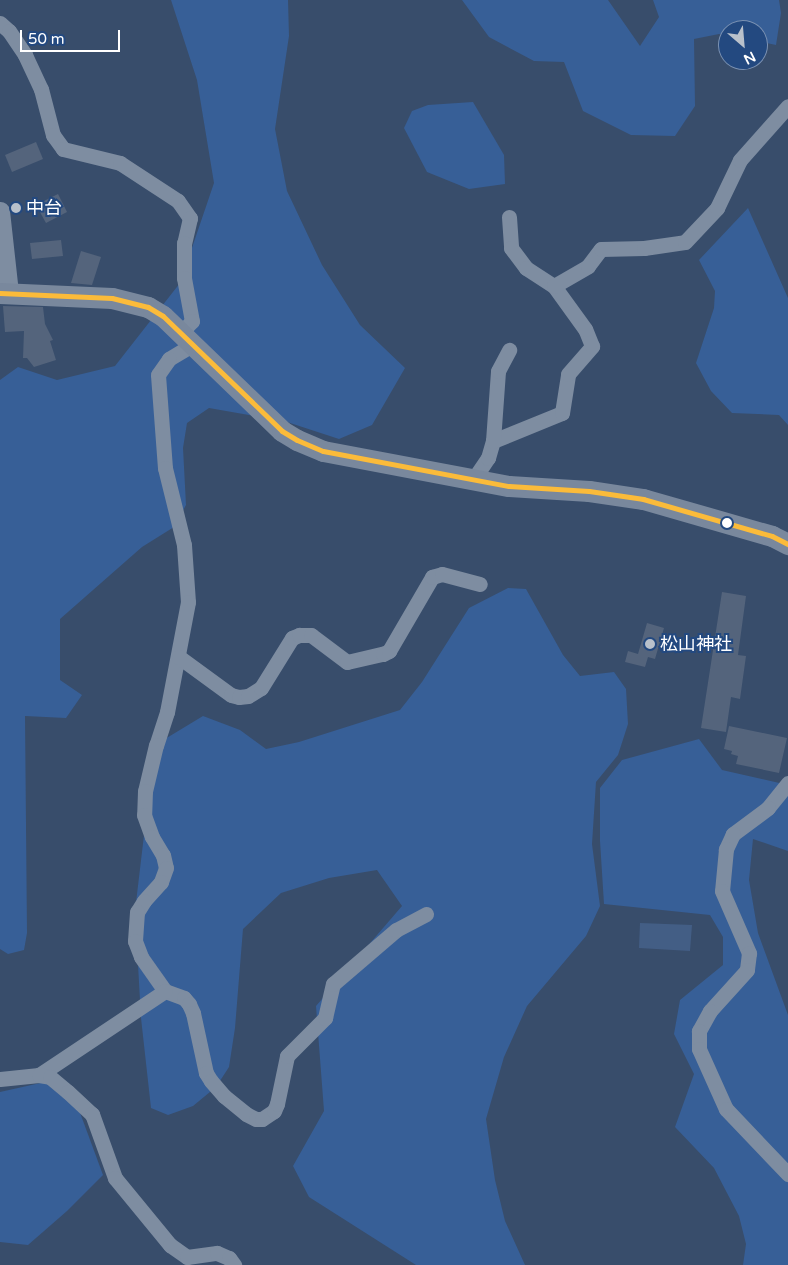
<!DOCTYPE html>
<html>
<head>
<meta charset="utf-8">
<style>
	body { margin:0 }
	#map { position:relative; width:788px; height:1265px; overflow:hidden; background:#384d6b; font-family:"Varela Round","Noto Sans JP",sans-serif }
	div>[style] { position:absolute }
	.green>* { inset:0; background:#375f97 }
	.water>* { inset:0; background:#435e85 }
	.building>* { inset:0; background:#54647c }
	.minor>* { height:15px; margin:-7.5px; padding:0 7.5px; transform-origin:7.5px; border-radius:7.5px; background:#7e8da1 }
	.tertiary>* { height:19px; margin:-9.5px; padding:0 9.5px; transform-origin:9.5px; border-radius:9.5px; background:#7e8da1 }
	.secondary>* { height:21px; margin:-10.5px; padding:0 10.5px; transform-origin:10.5px; border-radius:10.5px; background:#79889d }
	.bus-1>* { height:5px; margin:-2.5px; padding:0 2.5px; transform-origin:2.5px; border-radius:2.5px; background:#fbbb3a }
	.dots>* { width:14px; height:14px; translate:-50% -50%; box-sizing:border-box; border:2px solid #234980; border-radius:50% }
	span { translate:-50% -50%; white-space:nowrap; text-align:center; line-height:1.15; -webkit-text-stroke:4px #234980; paint-order:stroke }
	.poi-label { font-size:18px; color:#fff }
	.left { translate:0 -50%; text-align:left }
	.north { position:absolute; left:718px; top:20px; width:50px; height:50px; box-sizing:border-box; background:#234980; border:1px solid #7b92b3; border-radius:50%; rotate:153deg; font-size:14px; font-weight:700; line-height:20px; text-align:center; color:#fff }
	.north::after { content:''; display:block; margin:auto; width:18px; height:22px; background:#b9c1cb; clip-path:polygon(50% 0,100% 100%,50% 72%,0 100%) }
	.scale { position:absolute; left:20px; top:30px; width:100px; height:22px; box-sizing:border-box; border:2px solid #fff; border-top:0; padding-left:6px; font-size:15px; line-height:18px; white-space:nowrap; color:#fff; -webkit-text-stroke:4px #234980; paint-order:stroke }
</style>
</head>
<body>
<div id="map">
	<div class="green">
		<div style="clip-path:polygon(171px 0,288px 0,289px 36px,275px 129px,287px 191px,322px 265px,360px 325px,405px 368px,372px 425px,339px 439px,284px 421px,209px 408px,187px 423px,183px 448px,186px 505px,174px 527px,142px 547px,60px 619px,60px 680px,82px 695px,66px 718px,25px 716px,27px 933px,24px 950px,8px 954px,0 949px,0 380px,18px 367px,57px 380px,115px 366px,180px 283px,214px 183px,197px 80px)"></div>
		<div style="clip-path:polygon(462px 0,608px 0,640px 46px,659px 17px,653px 0,779px 0,781px 13px,776px 45px,758px 41px,758px 30px,728px 30px,728px 36px,719px 34px,694px 39px,695px 106px,675px 136px,631px 135px,583px 111px,564px 62px,534px 61px,489px 37px)"></div>
		<div style="clip-path:polygon(473px 102px,504px 155px,505px 184px,469px 189px,427px 172px,404px 128px,412px 111px,428px 105px)"></div>
		<div style="clip-path:polygon(748px 208px,788px 298px,788px 425px,779px 415px,732px 413px,711px 391px,696px 363px,714px 308px,715px 291px,699px 260px)"></div>
		<div style="clip-path:polygon(508px 588px,526px 589px,563px 655px,580px 676px,614px 672px,626px 689px,628px 724px,618px 755px,596px 782px,592px 844px,600px 906px,586px 936px,527px 1006px,504px 1057px,486px 1119px,495px 1180px,505px 1221px,525px 1265px,416px 1265px,309px 1197px,293px 1166px,324px 1111px,316px 1006px,402px 906px,377px 870px,329px 878px,281px 893px,243px 929px,235px 1028px,229px 1067px,216px 1087px,193px 1106px,168px 1115px,151px 1108px,141px 1018px,135px 911px,149px 793px,160px 742px,203px 716px,240px 730px,266px 749px,299px 742px,400px 710px,422px 682px,469px 608px)"></div>
		<div style="clip-path:polygon(699px 739px,722px 770px,788px 785px,788px 851px,753px 839px,749px 880px,758px 933px,788px 1015px,788px 1265px,743px 1265px,746px 1244px,739px 1216px,714px 1168px,675px 1127px,694px 1074px,674px 1034px,680px 1000px,723px 965px,723px 937px,710px 915px,604px 904px,600px 841px,600px 788px,622px 760px)"></div>
		<div style="clip-path:polygon(45px 1082px,79px 1110px,103px 1175px,67px 1211px,28px 1245px,0 1242px,0 1092px)"></div>
	</div>
	<div class="water">
		<div style="clip-path:polygon(640px 923px,692px 925px,690px 951px,639px 948px)"></div>
	</div>
	<div class="building">
		<div style="clip-path:polygon(36px 142px,43px 159px,12px 172px,5px 155px)"></div>
		<div style="clip-path:polygon(58px 194px,67px 212px,46px 223px,36px 205px)"></div>
		<div style="clip-path:polygon(61px 240px,63px 256px,32px 259px,30px 243px)"></div>
		<div style="clip-path:polygon(81px 251px,101px 257px,92px 285px,71px 283px)"></div>
		<div style="clip-path:polygon(3px 306px,43px 307px,45px 324px,53px 340px,50px 341px,56px 360px,34px 367px,27px 358px,23px 358px,24px 331px,5px 332px)"></div>
		<div style="clip-path:polygon(722px 592px,746px 596px,738px 655px,746px 656px,740px 699px,731px 697px,726px 732px,701px 728px)"></div>
		<div style="clip-path:polygon(647px 623px,664px 628px,655px 659px,648px 657px,645px 667px,625px 662px,628px 651px,638px 654px)"></div>
		<div style="clip-path:polygon(729px 726px,787px 738px,779px 773px,736px 764px,738px 756px,731px 754px,732px 751px,724px 749px)"></div>
	</div>
	<div class="minor">
		<div style="left:0;top:23px;width:12px;rotate:42deg"></div>
		<div style="left:9px;top:31px;width:29px;rotate:56deg"></div>
		<div style="left:25px;top:55px;width:38px;rotate:65deg"></div>
		<div style="left:41px;top:89px;width:48px;rotate:75.4deg"></div>
		<div style="left:53px;top:135px;width:17px;rotate:54deg"></div>
		<div style="left:63px;top:149px;width:59px;rotate:13.8deg"></div>
		<div style="left:120px;top:163px;width:69px;rotate:33.2deg"></div>
		<div style="left:178px;top:201px;width:21px;rotate:55deg"></div>
		<div style="left:190px;top:218px;width:26px;rotate:103deg"></div>
		<div style="left:184px;top:243px;width:35px;rotate:90deg"></div>
		<div style="left:184px;top:278px;width:44px;rotate:79.5deg"></div>
		<div style="left:192px;top:321px;width:16px;rotate:133deg"></div>
		<div style="left:509px;top:217px;width:31px;rotate:86deg"></div>
		<div style="left:511px;top:248px;width:25px;rotate:53deg"></div>
		<div style="left:526px;top:268px;width:33px;rotate:33deg"></div>
		<div style="left:192px;top:345px;width:27px;rotate:149deg"></div>
		<div style="left:169px;top:359px;width:19px;rotate:125deg"></div>
		<div style="left:158px;top:375px;width:93px;rotate:85.7deg"></div>
		<div style="left:165px;top:468px;width:79px;rotate:76.1deg"></div>
		<div style="left:184px;top:545px;width:57px;rotate:86deg"></div>
		<div style="left:188px;top:602px;width:112px;rotate:100.8deg"></div>
		<div style="left:167px;top:712px;width:35px;rotate:108deg"></div>
		<div style="left:156px;top:745px;width:47px;rotate:103.4deg"></div>
		<div style="left:145px;top:791px;width:24px;rotate:92deg"></div>
		<div style="left:144px;top:815px;width:23px;rotate:70deg"></div>
		<div style="left:152px;top:837px;width:21px;rotate:59deg"></div>
		<div style="left:163px;top:855px;width:13px;rotate:77deg"></div>
		<div style="left:166px;top:868px;width:15px;rotate:110deg"></div>
		<div style="left:161px;top:882px;width:25px;rotate:132deg"></div>
		<div style="left:144px;top:901px;width:13px;rotate:122deg"></div>
		<div style="left:137px;top:912px;width:29px;rotate:94deg"></div>
		<div style="left:135px;top:941px;width:17px;rotate:69deg"></div>
		<div style="left:141px;top:957px;width:42px;rotate:54.8deg"></div>
		<div style="left:165px;top:991px;width:20px;rotate:20deg"></div>
		<div style="left:184px;top:998px;width:8px;rotate:50deg"></div>
		<div style="left:189px;top:1004px;width:10px;rotate:66deg"></div>
		<div style="left:193px;top:1013px;width:61px;rotate:77.8deg"></div>
		<div style="left:206px;top:1073px;width:9px;rotate:58deg"></div>
		<div style="left:211px;top:1081px;width:20px;rotate:49deg"></div>
		<div style="left:224px;top:1096px;width:28px;rotate:39deg"></div>
		<div style="left:246px;top:1114px;width:11px;rotate:27deg"></div>
		<div style="left:256px;top:1119px;width:6px"></div>
		<div style="left:262px;top:1119px;width:14px;rotate:-34deg"></div>
		<div style="left:274px;top:1111px;width:8px;rotate:-67deg"></div>
		<div style="left:277px;top:1104px;width:49px;rotate:-78.2deg"></div>
		<div style="left:287px;top:1056px;width:54px;rotate:-45deg"></div>
		<div style="left:325px;top:1018px;width:35px;rotate:-77deg"></div>
		<div style="left:333px;top:984px;width:83px;rotate:-40.6deg"></div>
		<div style="left:396px;top:930px;width:34px;rotate:-28deg"></div>
		<div style="left:493px;top:441px;width:74px;rotate:-22.1deg"></div>
		<div style="left:562px;top:413px;width:39px;rotate:-81deg"></div>
		<div style="left:568px;top:374px;width:37px;rotate:-49deg"></div>
		<div style="left:592px;top:346px;width:18px;rotate:-112deg"></div>
		<div style="left:585px;top:329px;width:53px;rotate:-125.8deg"></div>
		<div style="left:554px;top:286px;width:39px;rotate:-30deg"></div>
		<div style="left:588px;top:266px;width:21px;rotate:-53deg"></div>
		<div style="left:601px;top:249px;width:43px;rotate:-1.3deg"></div>
		<div style="left:644px;top:248px;width:41px;rotate:-8.3deg"></div>
		<div style="left:685px;top:242px;width:47px;rotate:-46.7deg"></div>
		<div style="left:717px;top:208px;width:53px;rotate:-64.4deg"></div>
		<div style="left:740px;top:160px;width:72px;rotate:-48.4deg"></div>
		<div style="left:473px;top:480px;width:27px;rotate:-56deg"></div>
		<div style="left:488px;top:458px;width:18px;rotate:-74deg"></div>
		<div style="left:493px;top:441px;width:70px;rotate:-85.9deg"></div>
		<div style="left:498px;top:371px;width:24px;rotate:-62deg"></div>
		<div style="left:179px;top:657px;width:64px;rotate:36.2deg"></div>
		<div style="left:231px;top:695px;width:8px;rotate:14deg"></div>
		<div style="left:239px;top:697px;width:9px;rotate:-6deg"></div>
		<div style="left:248px;top:696px;width:15px;rotate:-32deg"></div>
		<div style="left:261px;top:688px;width:59px;rotate:-58.2deg"></div>
		<div style="left:292px;top:638px;width:8px;rotate:-23deg"></div>
		<div style="left:299px;top:635px;width:12px"></div>
		<div style="left:311px;top:635px;width:45px;rotate:36.9deg"></div>
		<div style="left:347px;top:662px;width:37px;rotate:-13deg"></div>
		<div style="left:383px;top:654px;width:7px;rotate:-27deg"></div>
		<div style="left:389px;top:651px;width:86px;rotate:-59.8deg"></div>
		<div style="left:432px;top:577px;width:10px;rotate:-17deg"></div>
		<div style="left:442px;top:574px;width:39px;rotate:15deg"></div>
		<div style="left:788px;top:783px;width:32px;rotate:129deg"></div>
		<div style="left:768px;top:808px;width:44px;rotate:143.4deg"></div>
		<div style="left:733px;top:834px;width:17px;rotate:115deg"></div>
		<div style="left:726px;top:849px;width:42px;rotate:95.4deg"></div>
		<div style="left:722px;top:891px;width:68px;rotate:66.5deg"></div>
		<div style="left:749px;top:953px;width:17px;rotate:97deg"></div>
		<div style="left:747px;top:970px;width:55px;rotate:132.1deg"></div>
		<div style="left:710px;top:1011px;width:23px;rotate:119deg"></div>
		<div style="left:699px;top:1031px;width:18px;rotate:90deg"></div>
		<div style="left:699px;top:1049px;width:66px;rotate:65.8deg"></div>
		<div style="left:726px;top:1109px;width:90px;rotate:46.4deg"></div>
		<div style="left:39px;top:1075px;width:151px;rotate:-33.7deg"></div>
		<div style="left:0;top:1079px;width:39px;rotate:-6deg"></div>
		<div style="left:39px;top:1075px;width:11px;rotate:10deg"></div>
		<div style="left:50px;top:1077px;width:23px;rotate:40deg"></div>
		<div style="left:68px;top:1092px;width:33px;rotate:43deg"></div>
		<div style="left:92px;top:1114px;width:68px;rotate:70.2deg"></div>
		<div style="left:115px;top:1178px;width:87px;rotate:50.6deg"></div>
		<div style="left:170px;top:1245px;width:21px;rotate:35deg"></div>
		<div style="left:187px;top:1257px;width:30px;rotate:-8deg"></div>
		<div style="left:217px;top:1253px;width:13px;rotate:23deg"></div>
		<div style="left:229px;top:1258px;width:9px;rotate:54deg"></div>
	</div>
	<div class="tertiary">
		<div style="left:0;top:211px;width:82px;rotate:83.7deg"></div>
	</div>
	<div class="secondary">
		<div style="left:0;top:293px;width:112px;rotate:2.6deg"></div>
		<div style="left:112px;top:298px;width:37px;rotate:14deg"></div>
		<div style="left:148px;top:307px;width:17px;rotate:31deg"></div>
		<div style="left:163px;top:316px;width:165px;rotate:44deg"></div>
		<div style="left:282px;top:431px;width:17px;rotate:31deg"></div>
		<div style="left:297px;top:440px;width:28px;rotate:23deg"></div>
		<div style="left:323px;top:451px;width:189px;rotate:10.7deg"></div>
		<div style="left:509px;top:486px;width:80px;rotate:3.6deg"></div>
		<div style="left:589px;top:491px;width:55px;rotate:8.4deg"></div>
		<div style="left:643px;top:499px;width:134px;rotate:16deg"></div>
		<div style="left:772px;top:536px;width:18px;rotate:27deg"></div>
	</div>
	<div class="bus-1">
		<div style="left:0;top:293px;width:112px;rotate:2.6deg"></div>
		<div style="left:112px;top:298px;width:37px;rotate:14deg"></div>
		<div style="left:148px;top:307px;width:17px;rotate:31deg"></div>
		<div style="left:163px;top:316px;width:165px;rotate:44deg"></div>
		<div style="left:282px;top:431px;width:17px;rotate:31deg"></div>
		<div style="left:297px;top:440px;width:28px;rotate:23deg"></div>
		<div style="left:323px;top:451px;width:189px;rotate:10.7deg"></div>
		<div style="left:509px;top:486px;width:80px;rotate:3.6deg"></div>
		<div style="left:589px;top:491px;width:55px;rotate:8.4deg"></div>
		<div style="left:643px;top:499px;width:134px;rotate:16deg"></div>
		<div style="left:772px;top:536px;width:18px;rotate:27deg"></div>
	</div>
	<div class="dots">
		<div style="left:16px;top:208px;background:#b9c1cb"></div>
		<div style="left:727px;top:523px;background:#fff"></div>
		<div style="left:650px;top:644px;background:#b9c1cb"></div>
	</div>
	<div class="poi-label">
		<span class="left" style="left:26px;top:208px">中台</span>
		<span class="left" style="left:660px;top:644px">松山神社</span>
	</div>
	<div class="north">N</div>
	<div class="scale">50 m</div>
</div>
</body>
</html>
